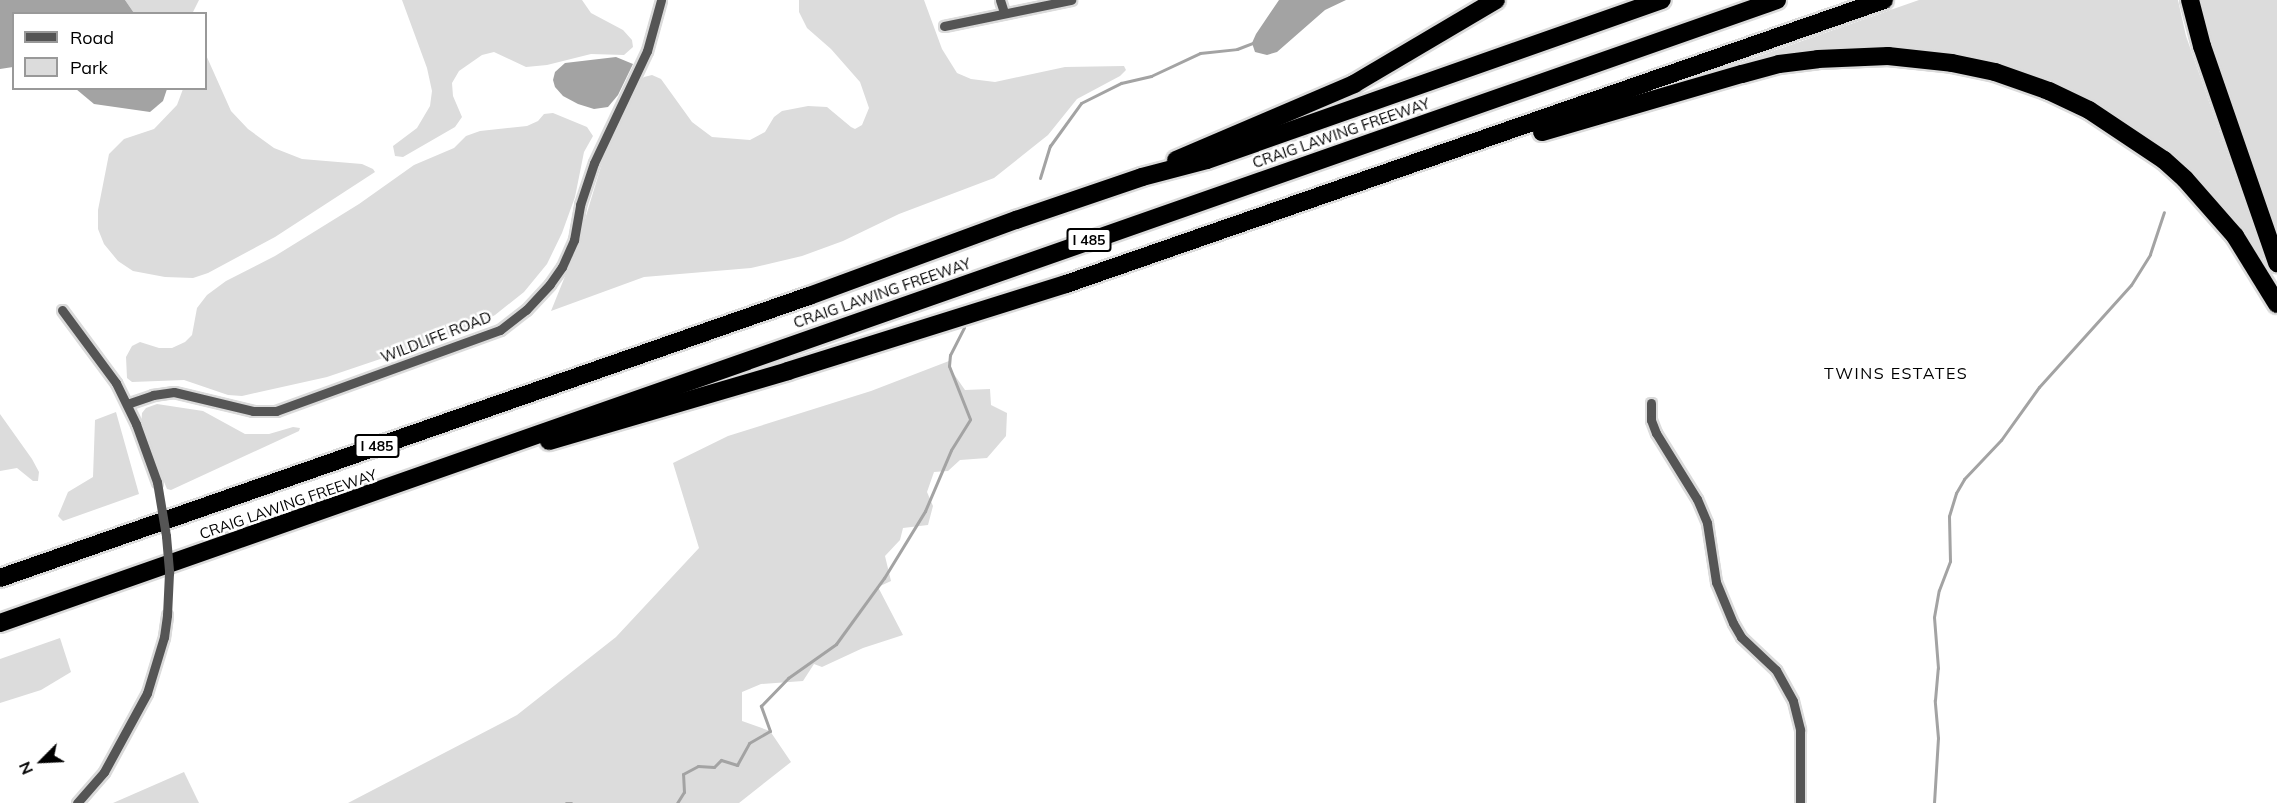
<!DOCTYPE html>
<html>
<head>
<meta charset="utf-8">
<style>
	body { margin:0 }
	#map { position:relative; width:2277px; height:803px; overflow:hidden; background:#fff; font-family:Mulish,sans-serif }
	div>[style] { position:absolute }
	.green>* { inset:0; background:#dcdcdc }
	.water>* { inset:0; background:#a3a3a3 }
	.stream>* { height:3px; margin:-1.5px; padding:0 1.5px; transform-origin:1.5px; border-radius:1.5px; background:#a3a3a3 }
	.roads { filter:drop-shadow(2px 0 #dbdbdb) drop-shadow(-2px 0 #dbdbdb) drop-shadow(0 2px #dbdbdb) drop-shadow(0 -2px #dbdbdb) }
	.street>* { height:9px; margin:-4.5px; padding:0 4.5px; transform-origin:4.5px; border-radius:4.5px; background:#555 }
	.highway>* { height:18px; margin:-9px; padding:0 9px; transform-origin:9px; border-radius:9px; background:#000 }
	.street-bridge>* { height:9px; margin:-4.5px; padding:0 4.5px; transform-origin:4.5px; border-radius:4.5px; background:#555 }
	span { translate:-50% -50%; white-space:nowrap; text-align:center; line-height:1.15; -webkit-text-stroke:5px #fff; paint-order:stroke }
	.shield-label span { padding:2px 4px; background:#fff; border:2px solid; border-radius:4px; -webkit-text-stroke-width:0 }
	.shield-label { font-size:14px; color:#000; font-weight:700 }
	.street-label { font-size:15px; color:#000 }
	.neighbourhood-label { font-size:16px; color:#000; letter-spacing:1.5px }
	.legend { position:absolute; left:12px; top:12px; width:195px; height:78px; box-sizing:border-box; background:#fff; border:2px solid #999; margin:0; padding:8px 10px; list-style:none; font-size:18px; color:#000 }
	.legend li { display:flex; align-items:center; gap:12px; height:30px }
	.legend b { width:30px; border:2px solid #999 }
	.north { position:absolute; left:12px; top:731px; width:60px; height:60px; -webkit-text-stroke:4px #fff; paint-order:stroke; rotate:246deg; font-size:16px; font-weight:700; line-height:24px; text-align:center; color:#000 }
	.north::after { content:''; display:block; margin:auto; width:21px; height:27px; background:#000; clip-path:polygon(50% 0,100% 100%,50% 72%,0 100%) }
</style>
</head>
<body>
<div id="map">
	<div class="green">
		<div style="clip-path:polygon(125px 0,199px 0,192px 14px,134px 13px)"></div>
		<div style="clip-path:polygon(402px 0,582px 0,591px 13px,623px 30px,632px 40px,633px 47px,624px 55px,591px 54px,547px 65px,526px 67px,494px 52px,482px 55px,459px 71px,452px 83px,453px 96px,462px 117px,455px 127px,403px 157px,395px 156px,393px 146px,417px 128px,430px 106px,432px 91px,427px 68px)"></div>
		<div style="clip-path:polygon(799px 0,924px 0,942px 49px,957px 73px,971px 79px,995px 82px,1065px 67px,1124px 66px,1126px 70px,1120px 76px,1077px 99px,1048px 135px,994px 178px,899px 214px,843px 241px,802px 256px,751px 268px,644px 277px,551px 311px,576px 249px,602px 163px,639px 81px,644px 77px,652px 75px,661px 79px,692px 122px,712px 137px,750px 140px,765px 132px,774px 117px,782px 111px,808px 106px,827px 107px,851px 127px,855px 129px,862px 125px,869px 108px,860px 82px,831px 49px,807px 28px,799px 12px)"></div>
		<div style="clip-path:polygon(1919px 0,2178px 0,2186px 36px,2264px 258px,2258px 260px,2193px 181px,2135px 130px,2055px 87px,1975px 61px,1737px 68px,1736px 64px)"></div>
		<div style="clip-path:polygon(2201px 0,2277px 0,2277px 243px,2223px 86px)"></div>
		<div style="clip-path:polygon(206px 55px,231px 111px,248px 129px,274px 148px,302px 159px,362px 164px,373px 169px,375px 172px,275px 237px,208px 273px,193px 278px,165px 277px,133px 271px,118px 261px,104px 244px,98px 229px,98px 210px,109px 154px,124px 139px,154px 129px,177px 105px,183px 89px,206px 88px)"></div>
		<div style="clip-path:polygon(553px 113px,587px 127px,593px 136px,584px 152px,575px 197px,562px 233px,547px 264px,524px 292px,495px 315px,469px 329px,327px 377px,242px 396px,228px 395px,184px 380px,132px 382px,127px 378px,126px 357px,132px 346px,140px 342px,159px 348px,172px 348px,185px 342px,192px 335px,197px 308px,207px 295px,226px 281px,275px 256px,359px 204px,414px 165px,454px 148px,466px 136px,480px 131px,527px 126px,538px 121px,544px 114px)"></div>
		<div style="clip-path:polygon(949px 361px,951px 370px,965px 390px,990px 389px,991px 405px,1007px 413px,1006px 436px,987px 458px,960px 460px,948px 471px,934px 472px,927px 492px,933px 506px,928px 525px,903px 528px,900px 540px,885px 556px,891px 581px,878px 587px,903px 635px,863px 648px,822px 667px,814px 664px,803px 681px,761px 684px,742px 692px,742px 721px,770px 731px,791px 762px,739px 803px,348px 803px,517px 715px,616px 637px,699px 548px,673px 463px,728px 436px,871px 391px)"></div>
		<div style="clip-path:polygon(157px 404px,203px 411px,245px 434px,269px 434px,293px 427px,300px 428px,299px 431px,171px 490px,167px 489px,141px 427px,142px 413px,146px 408px)"></div>
		<div style="clip-path:polygon(116px 412px,139px 494px,63px 521px,58px 516px,68px 492px,93px 477px,95px 420px)"></div>
		<div style="clip-path:polygon(0 414px,32px 459px,39px 472px,38px 481px,33px 481px,17px 468px,0 471px)"></div>
		<div style="clip-path:polygon(60px 638px,71px 672px,41px 690px,0 703px,0 659px)"></div>
		<div style="clip-path:polygon(184px 772px,199px 803px,113px 803px)"></div>
	</div>
	<div class="water">
		<div style="clip-path:polygon(0 0,125px 0,134px 13px,14px 14px,13px 67px,0 69px)"></div>
		<div style="clip-path:polygon(1279px 0,1346px 0,1325px 10px,1277px 52px,1267px 55px,1255px 52px,1252px 43px,1256px 34px)"></div>
		<div style="clip-path:polygon(616px 57px,633px 64px,618px 95px,608px 107px,594px 109px,578px 104px,563px 96px,555px 87px,553px 80px,555px 72px,565px 63px)"></div>
		<div style="clip-path:polygon(76px 89px,167px 89px,163px 101px,150px 112px,94px 104px)"></div>
	</div>
	<div class="stream">
		<div style="left:1040px;top:178px;width:34px;rotate:-73deg"></div>
		<div style="left:1050px;top:146px;width:53px;rotate:-54.2deg"></div>
		<div style="left:1081px;top:103px;width:45px;rotate:-26.6deg"></div>
		<div style="left:1121px;top:83px;width:31px;rotate:-13deg"></div>
		<div style="left:1151px;top:76px;width:54px;rotate:-25.1deg"></div>
		<div style="left:1200px;top:53px;width:37px;rotate:-6deg"></div>
		<div style="left:1237px;top:49px;width:17px;rotate:-21deg"></div>
		<div style="left:566px;top:803px;width:5px"></div>
		<div style="left:677px;top:803px;width:13px;rotate:-58deg"></div>
		<div style="left:684px;top:792px;width:18px;rotate:-93deg"></div>
		<div style="left:683px;top:774px;width:17px;rotate:-28deg"></div>
		<div style="left:698px;top:766px;width:16px;rotate:4deg"></div>
		<div style="left:714px;top:767px;width:10px;rotate:-45deg"></div>
		<div style="left:721px;top:760px;width:17px;rotate:17deg"></div>
		<div style="left:737px;top:765px;width:25px;rotate:-61deg"></div>
		<div style="left:749px;top:743px;width:24px;rotate:-30deg"></div>
		<div style="left:770px;top:731px;width:27px;rotate:-110deg"></div>
		<div style="left:761px;top:706px;width:39px;rotate:-46deg"></div>
		<div style="left:788px;top:678px;width:59px;rotate:-35.3deg"></div>
		<div style="left:836px;top:644px;width:82px;rotate:-54deg"></div>
		<div style="left:884px;top:578px;width:79px;rotate:-58.5deg"></div>
		<div style="left:925px;top:511px;width:66px;rotate:-66.9deg"></div>
		<div style="left:951px;top:450px;width:36px;rotate:-58deg"></div>
		<div style="left:970px;top:419px;width:57px;rotate:-111.6deg"></div>
		<div style="left:949px;top:366px;width:11px;rotate:-85deg"></div>
		<div style="left:950px;top:355px;width:31px;rotate:-63deg"></div>
		<div style="left:1934px;top:803px;width:65px;rotate:-86.5deg"></div>
		<div style="left:1938px;top:738px;width:38px;rotate:-95deg"></div>
		<div style="left:1935px;top:700px;width:32px;rotate:-85deg"></div>
		<div style="left:1938px;top:668px;width:51px;rotate:-94.5deg"></div>
		<div style="left:1934px;top:617px;width:27px;rotate:-80deg"></div>
		<div style="left:1939px;top:590px;width:31px;rotate:-69deg"></div>
		<div style="left:1950px;top:561px;width:45px;rotate:-91.3deg"></div>
		<div style="left:1949px;top:516px;width:24px;rotate:-73deg"></div>
		<div style="left:1956px;top:493px;width:16px;rotate:-60deg"></div>
		<div style="left:1964px;top:479px;width:54px;rotate:-46.5deg"></div>
		<div style="left:2001px;top:440px;width:65px;rotate:-54.4deg"></div>
		<div style="left:2039px;top:387px;width:137px;rotate:-48deg"></div>
		<div style="left:2131px;top:285px;width:36px;rotate:-58deg"></div>
		<div style="left:2150px;top:254px;width:44px;rotate:-71.6deg"></div>
	</div>
	<div class="roads">
		<div class="street">
			<div style="left:1000px;top:0;width:13px;rotate:72deg"></div>
			<div style="left:944px;top:26px;width:130px;rotate:-11.6deg"></div>
			<div style="left:62px;top:310px;width:91px;rotate:53.5deg"></div>
			<div style="left:116px;top:383px;width:46px;rotate:64deg"></div>
			<div style="left:136px;top:424px;width:62px;rotate:70.1deg"></div>
			<div style="left:1651px;top:403px;width:17px;rotate:90deg"></div>
			<div style="left:1651px;top:420px;width:14px;rotate:69deg"></div>
			<div style="left:1656px;top:433px;width:78px;rotate:58.2deg"></div>
			<div style="left:1697px;top:499px;width:26px;rotate:67deg"></div>
			<div style="left:1707px;top:523px;width:60px;rotate:81.3deg"></div>
			<div style="left:1716px;top:582px;width:44px;rotate:67.5deg"></div>
			<div style="left:1733px;top:623px;width:16px;rotate:60deg"></div>
			<div style="left:1741px;top:637px;width:48px;rotate:43.3deg"></div>
			<div style="left:1776px;top:670px;width:35px;rotate:61deg"></div>
			<div style="left:1793px;top:701px;width:30px;rotate:76deg"></div>
			<div style="left:1800px;top:730px;width:73px;rotate:90deg"></div>
			<div style="left:127px;top:404px;width:28px;rotate:-19deg"></div>
			<div style="left:153px;top:395px;width:21px;rotate:-8deg"></div>
			<div style="left:174px;top:392px;width:81px;rotate:13.5deg"></div>
			<div style="left:253px;top:411px;width:23px"></div>
			<div style="left:276px;top:411px;width:238px;rotate:-19.9deg"></div>
			<div style="left:500px;top:330px;width:33px;rotate:-38deg"></div>
			<div style="left:526px;top:310px;width:35px;rotate:-47deg"></div>
			<div style="left:550px;top:284px;width:21px;rotate:-55deg"></div>
			<div style="left:562px;top:267px;width:30px;rotate:-66deg"></div>
			<div style="left:574px;top:240px;width:36px;rotate:-80deg"></div>
			<div style="left:580px;top:205px;width:44px;rotate:-71.6deg"></div>
			<div style="left:594px;top:163px;width:124px;rotate:-64.7deg"></div>
			<div style="left:647px;top:51px;width:53px;rotate:-74.6deg"></div>
			<div style="left:77px;top:803px;width:41px;rotate:-48.9deg"></div>
			<div style="left:104px;top:772px;width:90px;rotate:-61.4deg"></div>
			<div style="left:147px;top:693px;width:59px;rotate:-73.1deg"></div>
			<div style="left:164px;top:637px;width:22px;rotate:-82deg"></div>
		</div>
		<div class="highway">
			<div style="left:2190px;top:0;width:48px;rotate:75.4deg"></div>
			<div style="left:2202px;top:46px;width:230px;rotate:70.9deg"></div>
			<div style="left:1542px;top:132px;width:208px;rotate:-16.2deg"></div>
			<div style="left:1742px;top:74px;width:38px;rotate:-15deg"></div>
			<div style="left:1779px;top:64px;width:39px;rotate:-7deg"></div>
			<div style="left:1818px;top:59px;width:70px;rotate:-2.5deg"></div>
			<div style="left:1888px;top:56px;width:64px;rotate:6.2deg"></div>
			<div style="left:1952px;top:63px;width:44px;rotate:11.8deg"></div>
			<div style="left:1995px;top:72px;width:57px;rotate:19.4deg"></div>
			<div style="left:2049px;top:91px;width:44px;rotate:25.4deg"></div>
			<div style="left:2089px;top:110px;width:90px;rotate:33.7deg"></div>
			<div style="left:2164px;top:160px;width:28px;rotate:42deg"></div>
			<div style="left:2185px;top:179px;width:76px;rotate:48.7deg"></div>
			<div style="left:2235px;top:236px;width:80px;rotate:58.3deg"></div>
			<div style="left:1176px;top:160px;width:194px;rotate:-23.1deg"></div>
			<div style="left:1354px;top:84px;width:165px;rotate:-30.6deg"></div>
			<div style="left:549px;top:441px;width:249px;rotate:-16.3deg"></div>
			<div style="left:788px;top:371px;width:291px;rotate:-17.4deg"></div>
			<div style="left:1066px;top:284px;width:866px;rotate:-19.15deg"></div>
			<div style="left:0;top:578px;width:857px;rotate:-19.22deg"></div>
			<div style="left:809px;top:296px;width:221px;rotate:-20.2deg"></div>
			<div style="left:1016px;top:220px;width:133px;rotate:-18.8deg"></div>
			<div style="left:1142px;top:177px;width:67px;rotate:-14.7deg"></div>
			<div style="left:1207px;top:160px;width:482px;rotate:-19.4deg"></div>
			<div style="left:0;top:623px;width:1883px;rotate:-19.32deg"></div>
		</div>
	</div>
	<div class="street-bridge">
		<div style="left:157px;top:482px;width:55px;rotate:80.5deg"></div>
		<div style="left:166px;top:536px;width:37px;rotate:85deg"></div>
		<div style="left:169px;top:573px;width:42px;rotate:92.7deg"></div>
	</div>
	<div class="shield-label">
		<span style="left:1089px;top:240px">I 485</span>
		<span style="left:377px;top:446px">I 485</span>
	</div>
	<div class="street-label">
		<span style="left:1341px;top:133px;rotate:-19deg">CRAIG LAWING FREEWAY</span>
		<span style="left:882px;top:293px;rotate:-19deg">CRAIG LAWING FREEWAY</span>
		<span style="left:436px;top:337px;rotate:-21deg">WILDLIFE ROAD</span>
		<span style="left:288px;top:504px;rotate:-19deg">CRAIG LAWING FREEWAY</span>
	</div>
	<div class="neighbourhood-label">
		<span style="left:1896px;top:373px">TWINS ESTATES</span>
	</div>
	<ul class="legend">
	<li><b style="height:8px;background:#555"></b>Road</li>
	<li><b style="height:16px;background:#dcdcdc"></b>Park</li>
	</ul>
	<div class="north">N</div>
</div>
</body>
</html>
